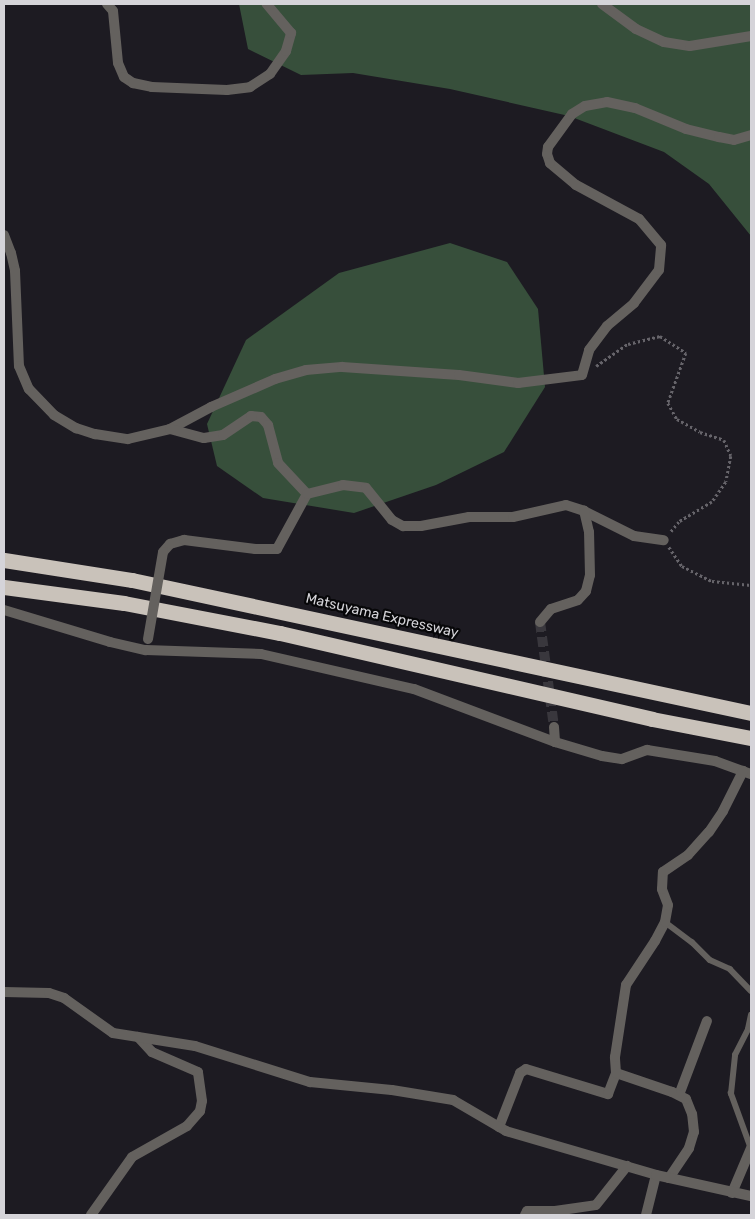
<!DOCTYPE html>
<html>
<head>
<meta charset="utf-8">
<style>
	body { margin:0 }
	#map { position:relative; width:755px; height:1219px; overflow:hidden; background:#1d1b22; font-family:Rubik,sans-serif }
	div>[style] { position:absolute }
	.forest>* { inset:0; background:#374f3b }
	.minor-tunnel>* { height:10px; margin-top:-5px; transform-origin:0; background:repeating-linear-gradient(90deg,#39373d 0 10px,transparent 0 15px) }
	.path>* { height:2.5px; margin-top:-1.25px; transform-origin:0; background:repeating-linear-gradient(90deg,#66646a 0 2.5px,transparent 0 5px) }
	.service>* { height:5.5px; margin:-2.75px; padding:0 2.75px; transform-origin:2.75px; border-radius:2.75px; background:#64615e }
	.minor>* { height:10px; margin:-5px; padding:0 5px; transform-origin:5px; border-radius:5px; background:#64615e }
	.tertiary>* { height:10px; margin:-5px; padding:0 5px; transform-origin:5px; border-radius:5px; background:#64615e }
	.motorway>* { height:15px; margin:-7.5px; padding:0 7.5px; transform-origin:7.5px; border-radius:7.5px; background:#c9c2ba }
	.minor-bridge>* { height:10px; margin:-5px; padding:0 5px; transform-origin:5px; border-radius:5px; background:#64615e }
	span { translate:-50% -50%; white-space:nowrap; text-align:center; line-height:1.15; -webkit-text-stroke:4.5px #070709; paint-order:stroke }
	.street-label { font-size:14px; color:#d5d4d9 }
	.frame { position:absolute; inset:0; border:5px solid #d5d4d9; pointer-events:none }
</style>
</head>
<body>
<div id="map">
	<div class="forest">
		<div style="clip-path:polygon(239px 4px,751px 4px,751px 236px,709px 184px,664px 152px,569px 116px,450px 89px,353px 73px,301px 75px,248px 49px)"></div>
		<div style="clip-path:polygon(450px 243px,507px 262px,538px 309px,545px 387px,504px 452px,436px 485px,354px 513px,263px 498px,217px 466px,207px 424px,246px 340px,339px 273px)"></div>
	</div>
	<div class="minor-tunnel">
		<div style="left:540px;top:622px;width:106px;rotate:82.4deg"></div>
	</div>
	<div class="path">
		<div style="left:596px;top:366px;width:39px;rotate:-35deg"></div>
		<div style="left:628px;top:344px;width:33px;rotate:-14deg"></div>
		<div style="left:660px;top:336px;width:31px;rotate:33deg"></div>
		<div style="left:686px;top:353px;width:53px;rotate:109.8deg"></div>
		<div style="left:668px;top:403px;width:18px;rotate:61deg"></div>
		<div style="left:677px;top:419px;width:26px;rotate:29deg"></div>
		<div style="left:700px;top:432px;width:25px;rotate:18deg"></div>
		<div style="left:724px;top:440px;width:17px;rotate:66deg"></div>
		<div style="left:731px;top:456px;width:26px;rotate:101deg"></div>
		<div style="left:726px;top:482px;width:24px;rotate:125deg"></div>
		<div style="left:712px;top:502px;width:39px;rotate:149deg"></div>
		<div style="left:679px;top:522px;width:14px;rotate:129deg"></div>
		<div style="left:669px;top:547px;width:23px;rotate:56deg"></div>
		<div style="left:682px;top:566px;width:34px;rotate:27deg"></div>
		<div style="left:712px;top:581px;width:39px;rotate:6deg"></div>
	</div>
	<div class="service">
		<div style="left:665px;top:922px;width:34px;rotate:37deg"></div>
		<div style="left:692px;top:942px;width:25px;rotate:45deg"></div>
		<div style="left:710px;top:960px;width:22px;rotate:24deg"></div>
		<div style="left:730px;top:969px;width:30px;rotate:46deg"></div>
		<div style="left:751px;top:1149px;width:59px;rotate:-110deg"></div>
		<div style="left:731px;top:1094px;width:39px;rotate:-84deg"></div>
		<div style="left:735px;top:1055px;width:29px;rotate:-63deg"></div>
		<div style="left:748px;top:1029px;width:14px;rotate:-78deg"></div>
	</div>
	<div class="minor">
		<div style="left:107px;top:4px;width:9px;rotate:49deg"></div>
		<div style="left:113px;top:11px;width:52px;rotate:84.5deg"></div>
		<div style="left:118px;top:63px;width:15px;rotate:67deg"></div>
		<div style="left:124px;top:77px;width:11px;rotate:34deg"></div>
		<div style="left:133px;top:83px;width:19px;rotate:12deg"></div>
		<div style="left:152px;top:87px;width:75px;rotate:2.3deg"></div>
		<div style="left:227px;top:90px;width:23px;rotate:-7deg"></div>
		<div style="left:250px;top:87px;width:24px;rotate:-33deg"></div>
		<div style="left:270px;top:74px;width:28px;rotate:-55deg"></div>
		<div style="left:286px;top:51px;width:19px;rotate:-74deg"></div>
		<div style="left:291px;top:33px;width:38px;rotate:-130deg"></div>
		<div style="left:602px;top:4px;width:42px;rotate:36.3deg"></div>
		<div style="left:636px;top:29px;width:31px;rotate:25deg"></div>
		<div style="left:664px;top:42px;width:26px;rotate:9deg"></div>
		<div style="left:690px;top:46px;width:62px;rotate:-9.3deg"></div>
		<div style="left:4px;top:235px;width:19px;rotate:69deg"></div>
		<div style="left:11px;top:253px;width:18px;rotate:77deg"></div>
		<div style="left:15px;top:271px;width:95px;rotate:87.6deg"></div>
		<div style="left:19px;top:366px;width:25px;rotate:67deg"></div>
		<div style="left:29px;top:389px;width:36px;rotate:46deg"></div>
		<div style="left:54px;top:415px;width:26px;rotate:31deg"></div>
		<div style="left:76px;top:428px;width:20px;rotate:18deg"></div>
		<div style="left:95px;top:434px;width:33px;rotate:9deg"></div>
		<div style="left:128px;top:439px;width:43px;rotate:-13.4deg"></div>
		<div style="left:170px;top:429px;width:47px;rotate:-28.2deg"></div>
		<div style="left:211px;top:407px;width:70px;rotate:-23.6deg"></div>
		<div style="left:275px;top:379px;width:32px;rotate:-16deg"></div>
		<div style="left:306px;top:370px;width:36px;rotate:-5deg"></div>
		<div style="left:342px;top:367px;width:117px;rotate:3.9deg"></div>
		<div style="left:459px;top:375px;width:60px;rotate:7.7deg"></div>
		<div style="left:518px;top:383px;width:64px;rotate:-7.1deg"></div>
		<div style="left:582px;top:375px;width:26px;rotate:-74deg"></div>
		<div style="left:589px;top:350px;width:30px;rotate:-53deg"></div>
		<div style="left:607px;top:326px;width:35px;rotate:-40deg"></div>
		<div style="left:634px;top:303px;width:41px;rotate:-52.9deg"></div>
		<div style="left:659px;top:270px;width:25px;rotate:-85deg"></div>
		<div style="left:661px;top:245px;width:34px;rotate:-130deg"></div>
		<div style="left:639px;top:219px;width:72px;rotate:-151.6deg"></div>
		<div style="left:576px;top:185px;width:34px;rotate:-140deg"></div>
		<div style="left:550px;top:163px;width:9px;rotate:-108deg"></div>
		<div style="left:547px;top:154px;width:7px;rotate:-82deg"></div>
		<div style="left:548px;top:147px;width:41px;rotate:-54deg"></div>
		<div style="left:572px;top:114px;width:15px;rotate:-32deg"></div>
		<div style="left:585px;top:106px;width:22px;rotate:-10deg"></div>
		<div style="left:607px;top:102px;width:29px;rotate:12deg"></div>
		<div style="left:635px;top:108px;width:55px;rotate:22.4deg"></div>
		<div style="left:686px;top:129px;width:34px;rotate:14deg"></div>
		<div style="left:719px;top:137px;width:15px;rotate:11deg"></div>
		<div style="left:734px;top:140px;width:18px;rotate:-16deg"></div>
		<div style="left:170px;top:429px;width:35px;rotate:15deg"></div>
		<div style="left:204px;top:438px;width:19px;rotate:-9deg"></div>
		<div style="left:223px;top:435px;width:34px;rotate:-34deg"></div>
		<div style="left:251px;top:416px;width:10px;rotate:6deg"></div>
		<div style="left:261px;top:417px;width:11px;rotate:49deg"></div>
		<div style="left:268px;top:425px;width:39px;rotate:75deg"></div>
		<div style="left:278px;top:463px;width:42px;rotate:46.9deg"></div>
		<div style="left:163px;top:552px;width:11px;rotate:-49deg"></div>
		<div style="left:170px;top:544px;width:15px;rotate:-16deg"></div>
		<div style="left:184px;top:540px;width:72px;rotate:7.2deg"></div>
		<div style="left:255px;top:549px;width:22px"></div>
		<div style="left:277px;top:549px;width:63px;rotate:-61.4deg"></div>
		<div style="left:307px;top:494px;width:37px;rotate:-14deg"></div>
		<div style="left:343px;top:485px;width:23px;rotate:7deg"></div>
		<div style="left:366px;top:488px;width:41px;rotate:50.9deg"></div>
		<div style="left:392px;top:520px;width:13px;rotate:29deg"></div>
		<div style="left:403px;top:526px;width:18px"></div>
		<div style="left:421px;top:526px;width:49px;rotate:-10.6deg"></div>
		<div style="left:469px;top:517px;width:44px"></div>
		<div style="left:513px;top:517px;width:54px;rotate:-12.8deg"></div>
		<div style="left:566px;top:505px;width:19px;rotate:18deg"></div>
		<div style="left:584px;top:511px;width:56px;rotate:26.6deg"></div>
		<div style="left:634px;top:536px;width:30px;rotate:8deg"></div>
		<div style="left:4px;top:610px;width:111px;rotate:16.8deg"></div>
		<div style="left:110px;top:642px;width:37px;rotate:13deg"></div>
		<div style="left:146px;top:650px;width:115px;rotate:2deg"></div>
		<div style="left:261px;top:654px;width:157px;rotate:12.9deg"></div>
		<div style="left:414px;top:689px;width:151px;rotate:20.6deg"></div>
		<div style="left:555px;top:742px;width:49px;rotate:16.6deg"></div>
		<div style="left:602px;top:756px;width:20px;rotate:9deg"></div>
		<div style="left:622px;top:759px;width:27px;rotate:-20deg"></div>
		<div style="left:647px;top:750px;width:69px;rotate:9.2deg"></div>
		<div style="left:715px;top:761px;width:38px;rotate:20deg"></div>
		<div style="left:540px;top:622px;width:17px;rotate:-50deg"></div>
		<div style="left:551px;top:609px;width:28px;rotate:-18deg"></div>
		<div style="left:578px;top:600px;width:12px;rotate:-48deg"></div>
		<div style="left:586px;top:591px;width:16px;rotate:-76deg"></div>
		<div style="left:590px;top:575px;width:43px;rotate:-91.3deg"></div>
		<div style="left:589px;top:532px;width:22px;rotate:-103deg"></div>
		<div style="left:554px;top:727px;width:15px;rotate:86deg"></div>
		<div style="left:679px;top:1095px;width:79px;rotate:-69.3deg"></div>
		<div style="left:499px;top:1127px;width:58px;rotate:-68.7deg"></div>
		<div style="left:520px;top:1073px;width:7px;rotate:-34deg"></div>
		<div style="left:526px;top:1069px;width:86px;rotate:17deg"></div>
		<div style="left:608px;top:1094px;width:22px;rotate:-69deg"></div>
		<div style="left:669px;top:1178px;width:36px;rotate:-56deg"></div>
		<div style="left:689px;top:1148px;width:17px;rotate:-73deg"></div>
		<div style="left:694px;top:1132px;width:18px;rotate:-96deg"></div>
		<div style="left:692px;top:1114px;width:16px;rotate:-112deg"></div>
		<div style="left:686px;top:1099px;width:16px;rotate:-153deg"></div>
		<div style="left:672px;top:1092px;width:59px;rotate:-161.3deg"></div>
		<div style="left:616px;top:1073px;width:16px;rotate:-94deg"></div>
		<div style="left:615px;top:1057px;width:73px;rotate:-81.3deg"></div>
		<div style="left:626px;top:985px;width:53px;rotate:-56.6deg"></div>
		<div style="left:655px;top:941px;width:21px;rotate:-62deg"></div>
		<div style="left:665px;top:922px;width:17px;rotate:-80deg"></div>
		<div style="left:668px;top:905px;width:17px;rotate:-111deg"></div>
		<div style="left:662px;top:889px;width:17px;rotate:-87deg"></div>
		<div style="left:663px;top:872px;width:30px;rotate:-34deg"></div>
		<div style="left:688px;top:855px;width:31px;rotate:-48deg"></div>
		<div style="left:709px;top:832px;width:25px;rotate:-56deg"></div>
		<div style="left:723px;top:811px;width:45px;rotate:-63.4deg"></div>
		<div style="left:732px;top:1193px;width:49px;rotate:-67.1deg"></div>
		<div style="left:91px;top:1215px;width:71px;rotate:-54.7deg"></div>
		<div style="left:132px;top:1157px;width:63px;rotate:-29.4deg"></div>
		<div style="left:187px;top:1126px;width:20px;rotate:-49deg"></div>
		<div style="left:200px;top:1111px;width:10px;rotate:-79deg"></div>
		<div style="left:202px;top:1101px;width:29px;rotate:-98deg"></div>
		<div style="left:198px;top:1072px;width:50px;rotate:-156.5deg"></div>
		<div style="left:152px;top:1052px;width:21px;rotate:-133deg"></div>
		<div style="left:525px;top:1215px;width:4px;rotate:-63deg"></div>
		<div style="left:527px;top:1211px;width:28px"></div>
		<div style="left:555px;top:1211px;width:41px;rotate:-8.3deg"></div>
		<div style="left:596px;top:1205px;width:50px;rotate:-51.5deg"></div>
		<div style="left:646px;top:1215px;width:41px;rotate:-76deg"></div>
	</div>
	<div class="tertiary">
		<div style="left:4px;top:992px;width:45px;rotate:1.3deg"></div>
		<div style="left:49px;top:993px;width:16px;rotate:18deg"></div>
		<div style="left:64px;top:998px;width:60px;rotate:35.5deg"></div>
		<div style="left:113px;top:1033px;width:83px;rotate:9deg"></div>
		<div style="left:195px;top:1046px;width:121px;rotate:17.4deg"></div>
		<div style="left:310px;top:1082px;width:82px;rotate:5.6deg"></div>
		<div style="left:392px;top:1090px;width:62px;rotate:9.3deg"></div>
		<div style="left:453px;top:1100px;width:61px;rotate:30.3deg"></div>
		<div style="left:506px;top:1131px;width:156px;rotate:16.3deg"></div>
		<div style="left:656px;top:1175px;width:97px;rotate:12.5deg"></div>
	</div>
	<div class="motorway">
		<div style="left:4px;top:560px;width:130px;rotate:8.9deg"></div>
		<div style="left:132px;top:580px;width:633px;rotate:12.13deg"></div>
		<div style="left:4px;top:587px;width:121px;rotate:7.6deg"></div>
		<div style="left:124px;top:603px;width:159px;rotate:10.9deg"></div>
		<div style="left:280px;top:633px;width:382px;rotate:13deg"></div>
		<div style="left:652px;top:719px;width:101px;rotate:10.9deg"></div>
	</div>
	<div class="minor-bridge">
		<div style="left:148px;top:639px;width:88px;rotate:-80.2deg"></div>
	</div>
	<div class="street-label">
		<span style="left:382px;top:616px;rotate:13deg">Matsuyama Expressway</span>
	</div>
	<div class="frame"></div>
</div>
</body>
</html>
